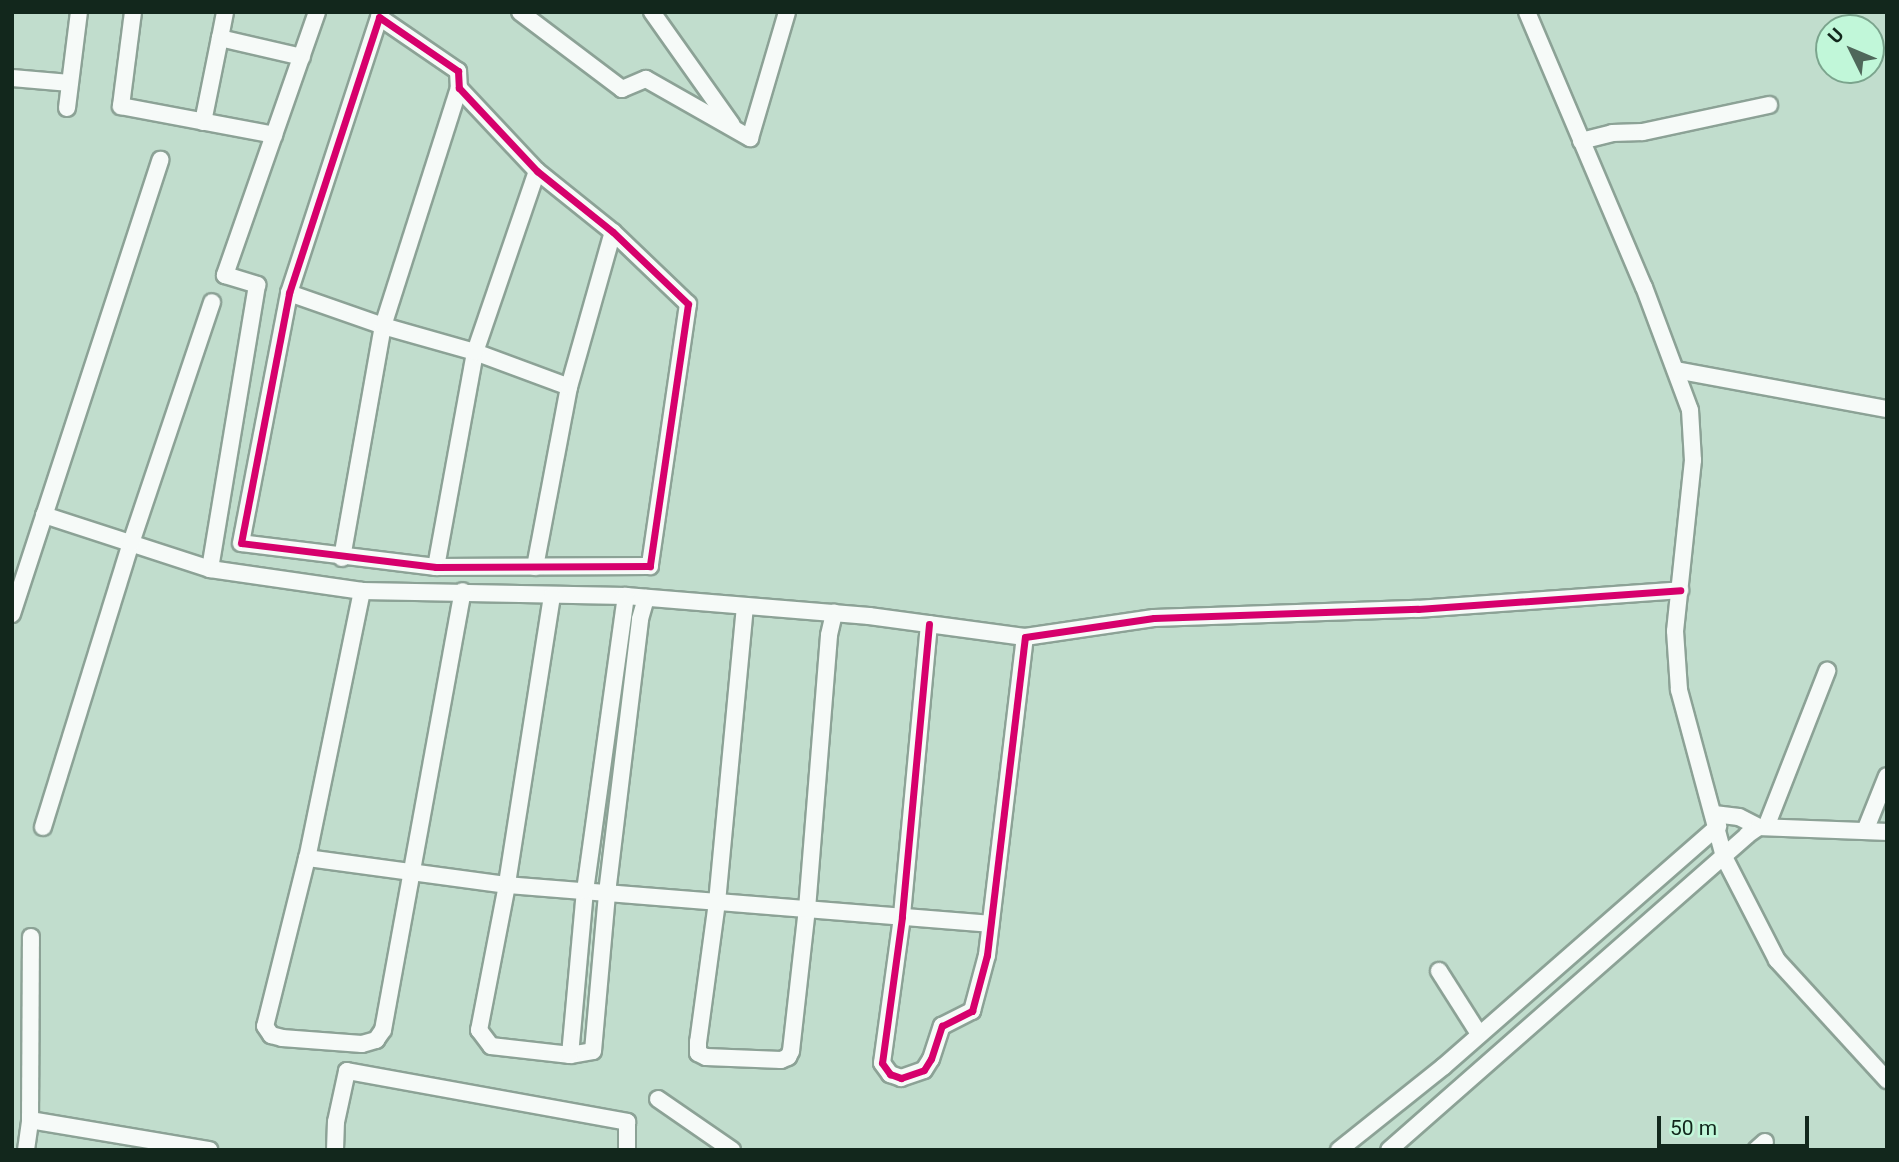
<!DOCTYPE html>
<html>
<head>
<meta charset="utf-8">
<style>
	body { margin:0 }
	#map { position:relative; width:1899px; height:1162px; overflow:hidden; background:#c1ddcd; font-family:Roboto,sans-serif }
	div>[style] { position:absolute }
	.roads { filter:drop-shadow(2px 0 #8ca296) drop-shadow(-2px 0 #8ca296) drop-shadow(0 2px #8ca296) drop-shadow(0 -2px #8ca296) }
	.street>* { height:16px; margin:-8px; padding:0 8px; transform-origin:8px; border-radius:8px; background:#f6faf8 }
	.cycleway>* { height:7px; margin:-3.5px; padding:0 3.5px; transform-origin:3.5px; border-radius:3.5px; background:#d6006c }
	span { translate:-50% -50%; white-space:nowrap; text-align:center; line-height:1.15; -webkit-text-stroke:5px #c1f7d9; paint-order:stroke }
	.frame { position:absolute; inset:0; border:14px solid #12271c; pointer-events:none }
	.north { position:absolute; left:1815px; top:14px; width:70px; height:70px; box-sizing:border-box; background:#c1f7d9; border:2px solid #7ba48d; border-radius:50%; rotate:313deg; font-size:19px; font-weight:700; line-height:28px; text-align:center; color:#12271c }
	.north::after { content:''; display:block; margin:auto; width:24px; height:32px; background:#4f675a; clip-path:polygon(50% 0,100% 100%,50% 72%,0 100%) }
	.scale { position:absolute; left:1657px; top:1116px; width:152px; height:32px; box-sizing:border-box; border:4px solid #12271c; border-top:0; padding-left:9px; font-size:21px; line-height:24px; white-space:nowrap; color:#12271c; -webkit-text-stroke:5px #c1f7d9; paint-order:stroke }
</style>
</head>
<body>
<div id="map">
	<div class="roads">
		<div class="street">
			<div style="left:133px;top:12px;width:95px;rotate:97.3deg"></div>
			<div style="left:121px;top:106px;width:156px;rotate:10.7deg"></div>
			<div style="left:317px;top:12px;width:279px;rotate:109.3deg"></div>
			<div style="left:225px;top:275px;width:34px;rotate:17deg"></div>
			<div style="left:257px;top:285px;width:288px;rotate:99.4deg"></div>
			<div style="left:210px;top:569px;width:154px;rotate:8.2deg"></div>
			<div style="left:362px;top:591px;width:264px;rotate:1.1deg"></div>
			<div style="left:626px;top:596px;width:244px;rotate:4.7deg"></div>
			<div style="left:869px;top:616px;width:157px;rotate:7.7deg"></div>
			<div style="left:520px;top:12px;width:128px;rotate:37deg"></div>
			<div style="left:622px;top:89px;width:26px;rotate:-23deg"></div>
			<div style="left:646px;top:79px;width:120px;rotate:29.6deg"></div>
			<div style="left:750px;top:138px;width:131px;rotate:-73.6deg"></div>
			<div style="left:652px;top:12px;width:138px;rotate:54.7deg"></div>
			<div style="left:1527px;top:12px;width:299px;rotate:67deg"></div>
			<div style="left:1644px;top:287px;width:131px;rotate:69.5deg"></div>
			<div style="left:1690px;top:410px;width:50px;rotate:86.6deg"></div>
			<div style="left:1693px;top:460px;width:172px;rotate:96deg"></div>
			<div style="left:1675px;top:631px;width:59px;rotate:86.1deg"></div>
			<div style="left:1679px;top:690px;width:173px;rotate:74.9deg"></div>
			<div style="left:1724px;top:857px;width:116px;rotate:62.8deg"></div>
			<div style="left:1777px;top:960px;width:163px;rotate:47.5deg"></div>
			<div style="left:379px;top:17px;width:96px;rotate:34.4deg"></div>
			<div style="left:458px;top:71px;width:17px;rotate:87deg"></div>
			<div style="left:459px;top:88px;width:114px;rotate:46.8deg"></div>
			<div style="left:537px;top:171px;width:97px;rotate:38.8deg"></div>
			<div style="left:613px;top:232px;width:104px;rotate:43.8deg"></div>
			<div style="left:688px;top:304px;width:265px;rotate:98.3deg"></div>
			<div style="left:650px;top:566px;width:214px;rotate:179.7deg"></div>
			<div style="left:436px;top:567px;width:196px;rotate:-173deg"></div>
			<div style="left:241px;top:543px;width:255px;rotate:-79.1deg"></div>
			<div style="left:289px;top:293px;width:290px;rotate:-71.9deg"></div>
			<div style="left:220px;top:38px;width:26px;rotate:-79deg"></div>
			<div style="left:12px;top:78px;width:58px;rotate:4.9deg"></div>
			<div style="left:67px;top:108px;width:97px;rotate:-82.9deg"></div>
			<div style="left:203px;top:122px;width:86px;rotate:-78.6deg"></div>
			<div style="left:220px;top:38px;width:84px;rotate:13deg"></div>
			<div style="left:1581px;top:141px;width:32px;rotate:-14deg"></div>
			<div style="left:1612px;top:133px;width:31px;rotate:-2deg"></div>
			<div style="left:1643px;top:132px;width:129px;rotate:-12.1deg"></div>
			<div style="left:289px;top:293px;width:100px;rotate:19.3deg"></div>
			<div style="left:383px;top:326px;width:96px;rotate:15.8deg"></div>
			<div style="left:475px;top:352px;width:100px;rotate:20.4deg"></div>
			<div style="left:1676px;top:370px;width:215px;rotate:10.5deg"></div>
			<div style="left:44px;top:515px;width:175px;rotate:18deg"></div>
			<div style="left:342px;top:558px;width:236px;rotate:-80deg"></div>
			<div style="left:383px;top:326px;width:250px;rotate:-72.3deg"></div>
			<div style="left:436px;top:567px;width:219px;rotate:-79.7deg"></div>
			<div style="left:475px;top:352px;width:191px;rotate:-71.1deg"></div>
			<div style="left:535px;top:567px;width:183px;rotate:-79.3deg"></div>
			<div style="left:569px;top:387px;width:161px;rotate:-74.2deg"></div>
			<div style="left:362px;top:591px;width:273px;rotate:101.6deg"></div>
			<div style="left:307px;top:858px;width:173px;rotate:104deg"></div>
			<div style="left:265px;top:1026px;width:11px;rotate:56deg"></div>
			<div style="left:271px;top:1035px;width:11px;rotate:15deg"></div>
			<div style="left:282px;top:1038px;width:80px;rotate:4.3deg"></div>
			<div style="left:362px;top:1044px;width:15px;rotate:-16deg"></div>
			<div style="left:376px;top:1040px;width:12px;rotate:-55deg"></div>
			<div style="left:383px;top:1030px;width:446px;rotate:-79.7deg"></div>
			<div style="left:552px;top:596px;width:292px;rotate:98.9deg"></div>
			<div style="left:507px;top:885px;width:148px;rotate:100.9deg"></div>
			<div style="left:479px;top:1030px;width:20px;rotate:53deg"></div>
			<div style="left:491px;top:1046px;width:80px;rotate:6.5deg"></div>
			<div style="left:570px;top:1055px;width:23px;rotate:-10deg"></div>
			<div style="left:593px;top:1051px;width:159px;rotate:-84.9deg"></div>
			<div style="left:607px;top:893px;width:276px;rotate:-83.1deg"></div>
			<div style="left:640px;top:619px;width:22px;rotate:-74deg"></div>
			<div style="left:745px;top:606px;width:297px;rotate:95.4deg"></div>
			<div style="left:717px;top:902px;width:141px;rotate:97.7deg"></div>
			<div style="left:698px;top:1042px;width:11px;rotate:90deg"></div>
			<div style="left:698px;top:1053px;width:9px;rotate:27deg"></div>
			<div style="left:706px;top:1057px;width:75px;rotate:2.3deg"></div>
			<div style="left:781px;top:1060px;width:8px;rotate:-23deg"></div>
			<div style="left:788px;top:1057px;width:7px;rotate:-63deg"></div>
			<div style="left:791px;top:1051px;width:143px;rotate:-83.6deg"></div>
			<div style="left:807px;top:909px;width:275px;rotate:-85.4deg"></div>
			<div style="left:829px;top:635px;width:23px;rotate:-77deg"></div>
			<div style="left:12px;top:614px;width:478px;rotate:-71.9deg"></div>
			<div style="left:929px;top:624px;width:294px;rotate:95.3deg"></div>
			<div style="left:902px;top:917px;width:147px;rotate:97.8deg"></div>
			<div style="left:882px;top:1063px;width:14px;rotate:54deg"></div>
			<div style="left:890px;top:1074px;width:12px;rotate:20deg"></div>
			<div style="left:901px;top:1078px;width:24px;rotate:-19deg"></div>
			<div style="left:924px;top:1070px;width:13px;rotate:-58deg"></div>
			<div style="left:931px;top:1059px;width:35px;rotate:-72deg"></div>
			<div style="left:942px;top:1026px;width:34px;rotate:-27deg"></div>
			<div style="left:972px;top:1011px;width:58px;rotate:-75deg"></div>
			<div style="left:987px;top:955px;width:320px;rotate:-83.2deg"></div>
			<div style="left:1025px;top:637px;width:130px;rotate:-8.4deg"></div>
			<div style="left:1154px;top:618px;width:264px;rotate:-2deg"></div>
			<div style="left:1418px;top:609px;width:263px;rotate:-4.1deg"></div>
			<div style="left:1714px;top:814px;width:25px;rotate:7deg"></div>
			<div style="left:1739px;top:817px;width:22px;rotate:27deg"></div>
			<div style="left:43px;top:827px;width:297px;rotate:-72.8deg"></div>
			<div style="left:131px;top:543px;width:254px;rotate:-71.4deg"></div>
			<div style="left:1766px;top:827px;width:168px;rotate:-68.6deg"></div>
			<div style="left:1865px;top:831px;width:59px;rotate:-68.2deg"></div>
			<div style="left:307px;top:858px;width:202px;rotate:7.7deg"></div>
			<div style="left:507px;top:885px;width:485px;rotate:4.6deg"></div>
			<div style="left:1439px;top:971px;width:75px;rotate:57.6deg"></div>
			<div style="left:570px;top:1055px;width:165px;rotate:-84.8deg"></div>
			<div style="left:585px;top:891px;width:298px;rotate:-82.1deg"></div>
			<div style="left:658px;top:1099px;width:90px;rotate:34.6deg"></div>
			<div style="left:30px;top:1120px;width:182px;rotate:9.5deg"></div>
			<div style="left:26px;top:1150px;width:30px;rotate:-82deg"></div>
			<div style="left:30px;top:1120px;width:183px;rotate:-89.7deg"></div>
			<div style="left:335px;top:1150px;width:28px;rotate:-88deg"></div>
			<div style="left:336px;top:1122px;width:52px;rotate:-77.8deg"></div>
			<div style="left:347px;top:1071px;width:285px;rotate:10.3deg"></div>
			<div style="left:627px;top:1122px;width:28px;rotate:90deg"></div>
			<div style="left:1339px;top:1150px;width:133px;rotate:-38.6deg"></div>
			<div style="left:1443px;top:1067px;width:366px;rotate:-41.2deg"></div>
			<div style="left:1389px;top:1150px;width:477px;rotate:-41.3deg"></div>
			<div style="left:1747px;top:835px;width:14px;rotate:-34deg"></div>
			<div style="left:1759px;top:827px;width:128px;rotate:2.2deg"></div>
			<div style="left:1756px;top:1150px;width:12px;rotate:-42deg"></div>
		</div>
	</div>
	<div class="cycleway">
		<div style="left:379px;top:17px;width:96px;rotate:34.4deg"></div>
		<div style="left:458px;top:71px;width:17px;rotate:87deg"></div>
		<div style="left:459px;top:88px;width:114px;rotate:46.8deg"></div>
		<div style="left:537px;top:171px;width:97px;rotate:38.8deg"></div>
		<div style="left:613px;top:232px;width:104px;rotate:43.8deg"></div>
		<div style="left:688px;top:304px;width:265px;rotate:98.3deg"></div>
		<div style="left:650px;top:566px;width:214px;rotate:179.7deg"></div>
		<div style="left:436px;top:567px;width:196px;rotate:-173deg"></div>
		<div style="left:241px;top:543px;width:255px;rotate:-79.1deg"></div>
		<div style="left:289px;top:293px;width:290px;rotate:-71.9deg"></div>
		<div style="left:929px;top:624px;width:294px;rotate:95.3deg"></div>
		<div style="left:902px;top:917px;width:147px;rotate:97.8deg"></div>
		<div style="left:882px;top:1063px;width:14px;rotate:54deg"></div>
		<div style="left:890px;top:1074px;width:12px;rotate:20deg"></div>
		<div style="left:901px;top:1078px;width:24px;rotate:-19deg"></div>
		<div style="left:924px;top:1070px;width:13px;rotate:-58deg"></div>
		<div style="left:931px;top:1059px;width:35px;rotate:-72deg"></div>
		<div style="left:942px;top:1026px;width:34px;rotate:-27deg"></div>
		<div style="left:972px;top:1011px;width:58px;rotate:-75deg"></div>
		<div style="left:987px;top:955px;width:320px;rotate:-83.2deg"></div>
		<div style="left:1025px;top:637px;width:130px;rotate:-8.4deg"></div>
		<div style="left:1154px;top:618px;width:264px;rotate:-2deg"></div>
		<div style="left:1418px;top:609px;width:263px;rotate:-4.1deg"></div>
	</div>
	<div class="frame"></div>
	<div class="north">U</div>
	<div class="scale">50 m</div>
</div>
</body>
</html>
